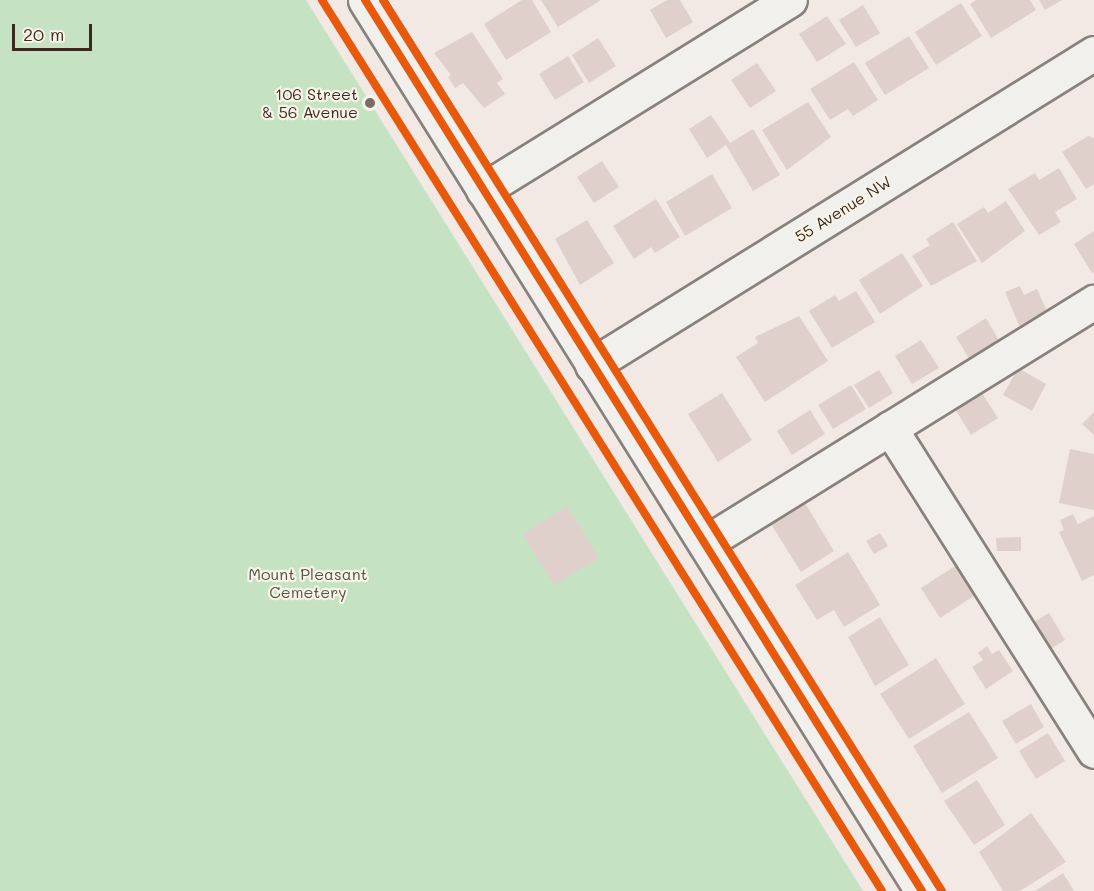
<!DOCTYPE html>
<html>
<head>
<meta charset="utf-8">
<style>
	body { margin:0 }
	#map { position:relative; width:1094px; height:891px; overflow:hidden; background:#f2e9e4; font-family:Mali,sans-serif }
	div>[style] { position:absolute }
	.green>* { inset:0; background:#c5e3c2 }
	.building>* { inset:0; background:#e0d0cc }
	.roads { filter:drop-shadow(2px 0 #88817c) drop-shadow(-2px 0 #88817c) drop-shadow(0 2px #88817c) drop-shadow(0 -2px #88817c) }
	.minor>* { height:33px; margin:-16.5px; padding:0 16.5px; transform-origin:16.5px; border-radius:16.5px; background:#f2f0ec }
	.cycleway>* { height:8px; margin:-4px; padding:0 4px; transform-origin:4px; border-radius:4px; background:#e8590c }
	.dots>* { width:16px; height:16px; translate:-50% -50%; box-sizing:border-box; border:3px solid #f7f3e8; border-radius:50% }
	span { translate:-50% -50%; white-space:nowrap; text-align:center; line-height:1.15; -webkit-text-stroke:4.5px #f7f3e8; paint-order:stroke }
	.poi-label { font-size:16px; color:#3b2a1e }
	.right { translate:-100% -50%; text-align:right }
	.street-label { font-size:16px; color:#3b2a1e }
	.park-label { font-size:16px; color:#545740 }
	.scale { position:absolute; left:12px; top:24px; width:80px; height:27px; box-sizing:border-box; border:3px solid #3b2a1e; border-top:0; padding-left:8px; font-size:18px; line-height:21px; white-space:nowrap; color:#3b2a1e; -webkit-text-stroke:4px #f7f3e8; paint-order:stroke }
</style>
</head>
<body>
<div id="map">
	<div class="green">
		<div style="clip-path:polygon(0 0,306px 0,863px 891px,0 891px)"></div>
	</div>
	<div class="building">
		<div style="clip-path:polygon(522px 0,532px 0,551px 32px,506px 60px,484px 24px)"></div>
		<div style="clip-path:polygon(541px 0,601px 0,558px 27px)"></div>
		<div style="clip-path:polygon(667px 0,680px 0,693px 22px,666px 38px,650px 10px)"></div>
		<div style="clip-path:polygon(976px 0,1030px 0,1036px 10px,991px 38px,970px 4px)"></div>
		<div style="clip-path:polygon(1039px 0,1062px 0,1045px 10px)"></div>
		<div style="clip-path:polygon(961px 3px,982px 36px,936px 65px,915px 32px)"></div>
		<div style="clip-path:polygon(863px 5px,880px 33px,856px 47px,839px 20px)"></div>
		<div style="clip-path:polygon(827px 16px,846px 44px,817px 62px,799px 34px)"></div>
		<div style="clip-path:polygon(472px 32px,503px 79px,497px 83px,505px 94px,484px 108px,463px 83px,455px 88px,448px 77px,451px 75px,434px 53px)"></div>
		<div style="clip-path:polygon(909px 36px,929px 68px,885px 95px,865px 63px)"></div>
		<div style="clip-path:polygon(598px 38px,616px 66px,589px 83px,572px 55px)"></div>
		<div style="clip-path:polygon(568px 56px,584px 82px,555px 100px,539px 74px)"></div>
		<div style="clip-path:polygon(854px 62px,878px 100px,853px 116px,848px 109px,830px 120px,810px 89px)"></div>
		<div style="clip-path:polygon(757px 63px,776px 91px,750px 108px,731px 80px)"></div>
		<div style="clip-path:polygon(808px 102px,831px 137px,787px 170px,762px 130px)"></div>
		<div style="clip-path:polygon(711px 115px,730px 143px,753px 129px,780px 175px,753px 191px,726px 145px,707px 158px,689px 129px)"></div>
		<div style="clip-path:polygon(1088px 136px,1094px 138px,1094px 184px,1086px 189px,1062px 152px)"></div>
		<div style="clip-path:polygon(602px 161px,619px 187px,594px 203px,577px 177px)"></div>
		<div style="clip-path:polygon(1059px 168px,1077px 199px,1055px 212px,1061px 222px,1039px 235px,1008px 189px,1035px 173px,1039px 180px)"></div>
		<div style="clip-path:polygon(712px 174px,732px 208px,685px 236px,666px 202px)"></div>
		<div style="clip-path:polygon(656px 199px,680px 237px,655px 253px,651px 247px,634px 259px,613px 226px)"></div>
		<div style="clip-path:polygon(1006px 201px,1025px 231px,982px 263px,957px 224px,984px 207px,988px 213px)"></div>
		<div style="clip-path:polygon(587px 220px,614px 263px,580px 285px,555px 239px)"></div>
		<div style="clip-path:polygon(953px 222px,977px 261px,931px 286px,912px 256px,930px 245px,926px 239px)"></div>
		<div style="clip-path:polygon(1094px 231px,1094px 272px,1092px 273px,1074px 244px)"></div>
		<div style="clip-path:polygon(902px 253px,923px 286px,880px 314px,859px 280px)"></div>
		<div style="clip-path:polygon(1020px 286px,1024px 295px,1037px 289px,1050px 318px,1021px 330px,1005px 292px)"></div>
		<div style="clip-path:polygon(856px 291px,875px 322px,832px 348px,809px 311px,835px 295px,839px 301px)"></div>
		<div style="clip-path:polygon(799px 316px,828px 361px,765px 402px,736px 357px,758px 343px,755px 337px)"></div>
		<div style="clip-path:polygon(986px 318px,1003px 347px,973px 365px,956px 337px)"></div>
		<div style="clip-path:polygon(921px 340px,939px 368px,912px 384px,895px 356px)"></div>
		<div style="clip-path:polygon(1018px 368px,1046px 384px,1032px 411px,1003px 395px)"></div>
		<div style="clip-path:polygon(879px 370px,893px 393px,869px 408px,854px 385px)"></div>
		<div style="clip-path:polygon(851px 385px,866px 409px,833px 429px,818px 405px)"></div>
		<div style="clip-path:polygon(722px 393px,752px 440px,718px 462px,688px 414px)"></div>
		<div style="clip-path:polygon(982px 393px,998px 418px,971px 435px,955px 409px)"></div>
		<div style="clip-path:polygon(810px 410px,825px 434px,792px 455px,777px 431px)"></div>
		<div style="clip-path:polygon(1094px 412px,1094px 435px,1082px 424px)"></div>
		<div style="clip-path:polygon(1070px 449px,1094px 454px,1094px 510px,1059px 503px)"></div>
		<div style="clip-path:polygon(805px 503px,834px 551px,801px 572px,771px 524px)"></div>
		<div style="clip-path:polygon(567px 506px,599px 558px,554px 585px,522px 534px)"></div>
		<div style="clip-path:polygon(1073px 514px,1078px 524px,1094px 516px,1094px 575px,1082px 581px,1059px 532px,1064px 530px,1060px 520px)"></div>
		<div style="clip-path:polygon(880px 533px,888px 546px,874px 554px,866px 541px)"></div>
		<div style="clip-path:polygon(1021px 537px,1021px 551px,997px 551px,996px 538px)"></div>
		<div style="clip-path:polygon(848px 552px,880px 605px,844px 627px,834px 610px,817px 620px,795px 585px)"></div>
		<div style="clip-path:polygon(961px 562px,980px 592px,940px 618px,921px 588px)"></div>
		<div style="clip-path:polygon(1049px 613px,1065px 640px,1039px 656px,1022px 629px)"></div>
		<div style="clip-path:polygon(880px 617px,909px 665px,875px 686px,848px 637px)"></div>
		<div style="clip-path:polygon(987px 646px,992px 654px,999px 650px,1013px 671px,986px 689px,972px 667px,983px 660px,978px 653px)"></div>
		<div style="clip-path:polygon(936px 658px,965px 704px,909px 739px,880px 694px)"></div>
		<div style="clip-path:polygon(1031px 704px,1044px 727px,1016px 744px,1002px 721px)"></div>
		<div style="clip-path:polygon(969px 712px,998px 758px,942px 793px,913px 746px)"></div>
		<div style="clip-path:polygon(1048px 733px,1065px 761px,1036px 779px,1019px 751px)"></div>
		<div style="clip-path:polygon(977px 780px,1005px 825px,974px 845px,944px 801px)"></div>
		<div style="clip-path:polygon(1031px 813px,1066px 862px,1020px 891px,1003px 891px,979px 852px)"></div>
		<div style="clip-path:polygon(1063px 873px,1074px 891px,1035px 891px)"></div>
	</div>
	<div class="roads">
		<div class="minor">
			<div style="left:365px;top:0;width:1051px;rotate:57.99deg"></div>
			<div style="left:483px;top:190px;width:361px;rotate:-31.8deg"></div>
			<div style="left:592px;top:365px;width:591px;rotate:-31.86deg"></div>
			<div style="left:890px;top:428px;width:382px;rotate:57.7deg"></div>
			<div style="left:705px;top:543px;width:458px;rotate:-31.8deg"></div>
		</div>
	</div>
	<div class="cycleway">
		<div style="left:322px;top:0;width:1052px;rotate:57.85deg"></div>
		<div style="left:365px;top:0;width:1051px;rotate:57.99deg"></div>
		<div style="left:383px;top:0;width:1052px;rotate:57.9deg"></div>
	</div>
	<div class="dots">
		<div style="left:370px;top:103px;background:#7b6d63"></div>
	</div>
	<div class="poi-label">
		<span class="right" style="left:358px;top:103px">106 Street<br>&amp; 56 Avenue</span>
	</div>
	<div class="street-label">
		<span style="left:843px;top:209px;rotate:-32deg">55 Avenue NW</span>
	</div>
	<div class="park-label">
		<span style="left:308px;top:583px">Mount Pleasant<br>Cemetery</span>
	</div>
	<div class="scale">20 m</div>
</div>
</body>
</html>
